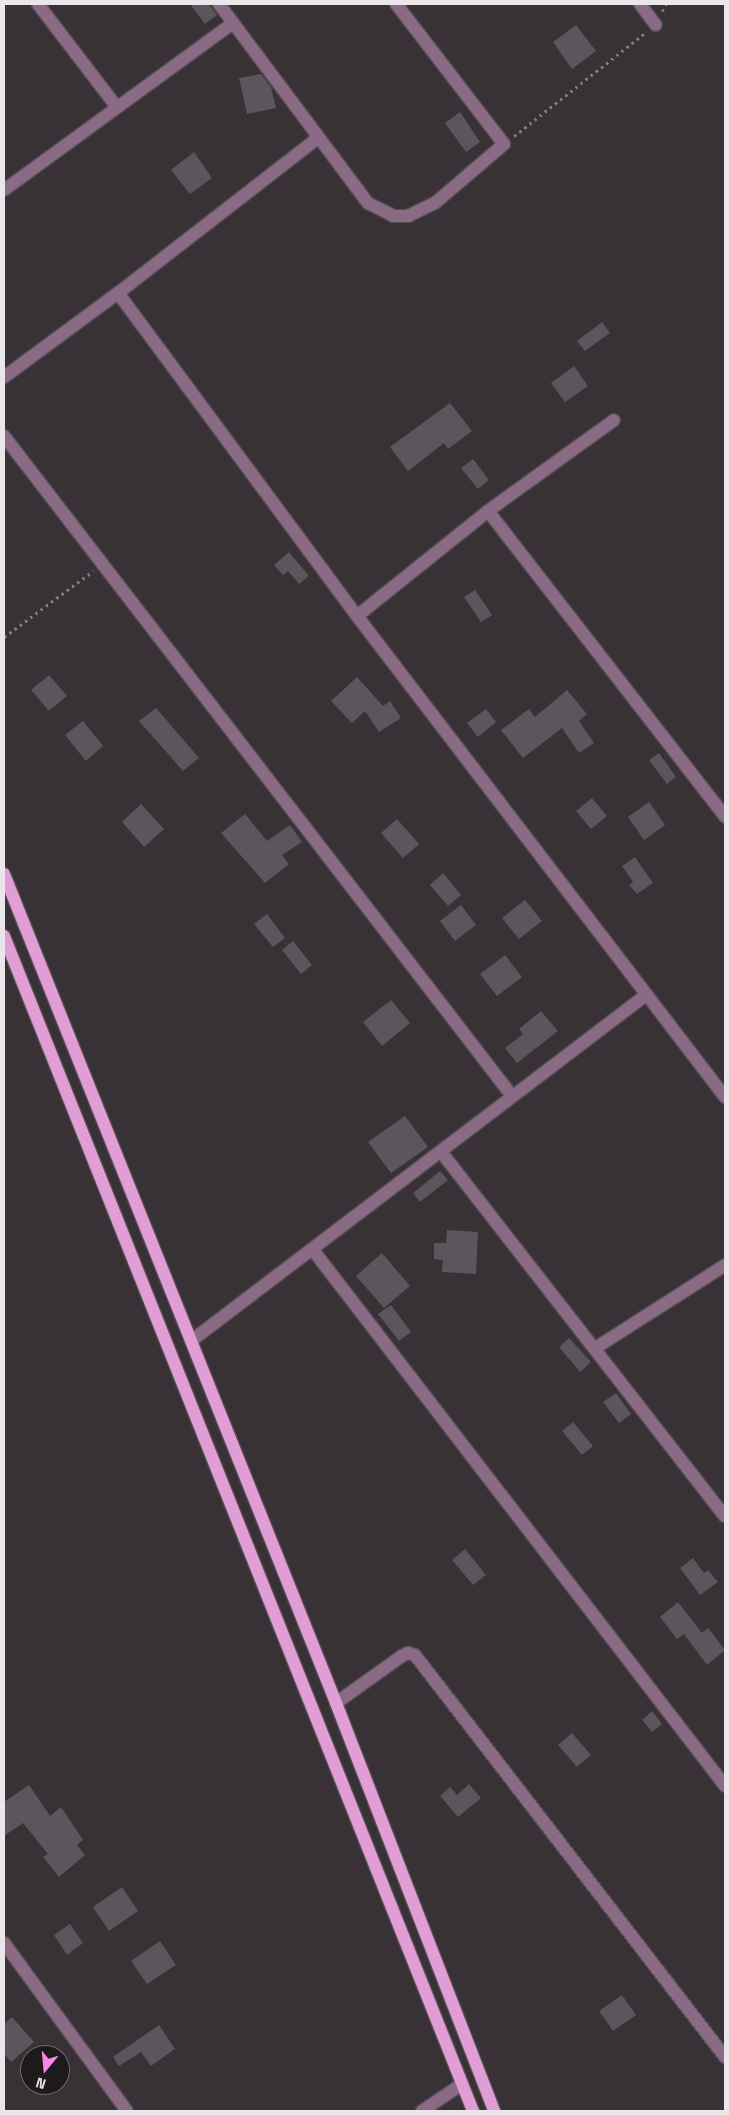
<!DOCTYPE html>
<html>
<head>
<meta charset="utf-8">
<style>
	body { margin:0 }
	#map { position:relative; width:729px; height:2115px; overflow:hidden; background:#383136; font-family:"Space Grotesk",sans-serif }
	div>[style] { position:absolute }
	.building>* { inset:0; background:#5c555b }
	.path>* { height:2.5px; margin-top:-1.25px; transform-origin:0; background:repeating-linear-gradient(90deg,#837d82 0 2.5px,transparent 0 6.5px) }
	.roads { filter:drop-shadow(1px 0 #554e53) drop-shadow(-1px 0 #554e53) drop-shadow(0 1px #554e53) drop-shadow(0 -1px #554e53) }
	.minor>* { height:12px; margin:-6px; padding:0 6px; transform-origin:6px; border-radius:6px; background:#8b6a85 }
	.major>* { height:12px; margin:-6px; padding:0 6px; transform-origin:6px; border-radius:6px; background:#e19ed5 }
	span { translate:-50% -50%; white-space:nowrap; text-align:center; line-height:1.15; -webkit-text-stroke:4px #1d1a1c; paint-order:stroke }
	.frame { position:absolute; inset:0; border:5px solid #ebe6ea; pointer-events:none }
	.north { position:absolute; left:20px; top:2045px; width:50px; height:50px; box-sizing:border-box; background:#1d1a1c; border:1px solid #6f6c6e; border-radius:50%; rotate:197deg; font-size:14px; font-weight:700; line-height:20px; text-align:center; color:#ebe6ea }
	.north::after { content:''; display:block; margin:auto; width:18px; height:22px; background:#f987e8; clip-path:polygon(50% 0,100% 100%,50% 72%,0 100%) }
</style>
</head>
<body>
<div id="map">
	<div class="building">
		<div style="clip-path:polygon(190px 4px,209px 4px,217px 15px,205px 24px)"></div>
		<div style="clip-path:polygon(576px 25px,596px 51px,572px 69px,553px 42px)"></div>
		<div style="clip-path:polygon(261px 74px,271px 87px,276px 108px,247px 114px,239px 78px)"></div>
		<div style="clip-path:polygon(460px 112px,480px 142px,466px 152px,445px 123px)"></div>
		<div style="clip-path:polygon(194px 152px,212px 178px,190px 194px,171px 170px)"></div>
		<div style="clip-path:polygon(602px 322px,610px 333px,585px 351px,577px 341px)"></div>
		<div style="clip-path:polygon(574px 366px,588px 386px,565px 402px,551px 383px)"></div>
		<div style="clip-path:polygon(450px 403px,472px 431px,448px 449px,444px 443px,408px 471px,390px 447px)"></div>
		<div style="clip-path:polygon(473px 459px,489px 480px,478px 489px,461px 468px)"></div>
		<div style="clip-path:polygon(289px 552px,309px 576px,299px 584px,288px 571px,283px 575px,274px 565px)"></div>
		<div style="clip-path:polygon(475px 590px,492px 615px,481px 622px,464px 597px)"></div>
		<div style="clip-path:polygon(49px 675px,67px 696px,49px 711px,31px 690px)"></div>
		<div style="clip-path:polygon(357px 677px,383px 706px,390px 701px,401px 718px,379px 732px,365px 711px,352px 723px,331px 701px)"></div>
		<div style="clip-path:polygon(567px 690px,587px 714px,579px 721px,594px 743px,579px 753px,562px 728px,523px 758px,501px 730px,529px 709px,535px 717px)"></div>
		<div style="clip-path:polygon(156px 708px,199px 758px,183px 771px,139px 721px)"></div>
		<div style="clip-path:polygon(486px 709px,496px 722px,478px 737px,467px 723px)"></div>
		<div style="clip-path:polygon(83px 721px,103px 746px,86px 761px,65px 735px)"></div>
		<div style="clip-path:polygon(659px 753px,676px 777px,667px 784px,649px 760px)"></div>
		<div style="clip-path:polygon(592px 798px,607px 816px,591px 829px,576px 811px)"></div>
		<div style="clip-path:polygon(649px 802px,665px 825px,644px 840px,628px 817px)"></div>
		<div style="clip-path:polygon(141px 804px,164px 829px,144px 847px,122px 822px)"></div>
		<div style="clip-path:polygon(245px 814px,267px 841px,290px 825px,302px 842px,282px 855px,289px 864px,265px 883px,221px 833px)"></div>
		<div style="clip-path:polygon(397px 819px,419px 844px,403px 858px,381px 833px)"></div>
		<div style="clip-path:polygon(635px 857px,653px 883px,637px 894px,629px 885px,633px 882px,622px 866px)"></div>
		<div style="clip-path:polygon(443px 873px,461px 895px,448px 906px,430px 885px)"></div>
		<div style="clip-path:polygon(525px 900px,542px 921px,519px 939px,502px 918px)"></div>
		<div style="clip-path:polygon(461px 905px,476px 925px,455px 941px,440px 921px)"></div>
		<div style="clip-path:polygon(267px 914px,285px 938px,273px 947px,254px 924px)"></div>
		<div style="clip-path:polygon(293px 941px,312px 965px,301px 974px,282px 950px)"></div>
		<div style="clip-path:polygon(505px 955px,522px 977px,497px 996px,480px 974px)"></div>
		<div style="clip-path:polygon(391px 1000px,410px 1023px,382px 1046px,363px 1022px)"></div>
		<div style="clip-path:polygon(541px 1011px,558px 1031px,517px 1063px,505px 1048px,523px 1034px,519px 1029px)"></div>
		<div style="clip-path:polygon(405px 1116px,428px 1147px,391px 1173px,368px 1142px)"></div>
		<div style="clip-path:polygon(440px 1171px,448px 1180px,420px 1202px,413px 1193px)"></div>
		<div style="clip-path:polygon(447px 1230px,478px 1232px,476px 1274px,442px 1272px,443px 1260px,434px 1259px,434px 1243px,446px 1243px)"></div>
		<div style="clip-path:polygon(382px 1253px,410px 1286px,384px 1308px,356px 1276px)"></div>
		<div style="clip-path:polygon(391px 1305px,411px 1332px,399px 1341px,378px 1314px)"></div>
		<div style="clip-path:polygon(569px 1338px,591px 1362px,580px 1372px,559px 1347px)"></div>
		<div style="clip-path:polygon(616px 1393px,631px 1414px,619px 1423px,603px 1402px)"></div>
		<div style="clip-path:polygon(573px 1422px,593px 1446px,582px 1455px,562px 1431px)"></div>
		<div style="clip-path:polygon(465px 1549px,486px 1575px,473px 1585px,452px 1560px)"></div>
		<div style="clip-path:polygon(693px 1558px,704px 1573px,708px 1570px,718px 1582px,700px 1595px,680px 1568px)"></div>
		<div style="clip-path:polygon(678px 1602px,702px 1633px,708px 1628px,725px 1650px,707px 1665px,684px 1634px,677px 1639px,660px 1617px)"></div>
		<div style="clip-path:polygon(652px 1711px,662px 1724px,652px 1732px,642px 1720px)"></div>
		<div style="clip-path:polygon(572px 1733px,591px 1755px,577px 1767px,558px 1745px)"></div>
		<div style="clip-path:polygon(469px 1784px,481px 1798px,458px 1817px,440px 1796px,450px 1787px,457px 1795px)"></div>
		<div style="clip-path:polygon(29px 1785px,50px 1816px,61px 1807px,83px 1840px,77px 1845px,85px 1855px,59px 1877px,43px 1857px,48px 1854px,23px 1823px,4px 1836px,4px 1802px)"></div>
		<div style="clip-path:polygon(122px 1887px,138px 1911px,109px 1931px,93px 1907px)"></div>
		<div style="clip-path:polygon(70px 1924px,83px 1943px,67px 1955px,54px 1935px)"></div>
		<div style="clip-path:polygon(160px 1941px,176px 1965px,147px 1984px,131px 1961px)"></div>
		<div style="clip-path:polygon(622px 1995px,636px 2015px,613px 2031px,599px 2011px)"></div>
		<div style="clip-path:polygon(12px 2017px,34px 2042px,11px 2062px,4px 2054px,4px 2024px)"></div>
		<div style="clip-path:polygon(159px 2025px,175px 2049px,151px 2066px,141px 2052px,119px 2066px,113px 2057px)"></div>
	</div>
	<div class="path">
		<div style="left:662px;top:11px;width:8px;rotate:-60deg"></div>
		<div style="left:514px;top:136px;width:167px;rotate:-38.2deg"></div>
		<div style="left:4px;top:637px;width:111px;rotate:-36.6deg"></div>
	</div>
	<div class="roads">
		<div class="minor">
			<div style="left:38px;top:4px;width:128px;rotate:52.6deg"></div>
			<div style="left:219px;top:4px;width:249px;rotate:53.2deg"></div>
			<div style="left:368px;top:203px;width:28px;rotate:27deg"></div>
			<div style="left:393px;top:216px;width:15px"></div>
			<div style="left:408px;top:216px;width:30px;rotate:-26deg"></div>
			<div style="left:435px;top:203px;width:91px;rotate:-40.5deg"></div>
			<div style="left:504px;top:144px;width:177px;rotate:-127.6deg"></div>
			<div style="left:640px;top:4px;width:26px;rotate:53deg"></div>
			<div style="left:4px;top:190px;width:283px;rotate:-36.1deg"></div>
			<div style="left:118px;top:293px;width:402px;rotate:53.5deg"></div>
			<div style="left:357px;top:616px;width:606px;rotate:52.58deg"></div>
			<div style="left:4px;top:377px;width:142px;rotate:-36.4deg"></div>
			<div style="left:118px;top:293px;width:253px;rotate:-37.8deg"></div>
			<div style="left:4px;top:436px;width:833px;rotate:52.41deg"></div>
			<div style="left:488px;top:511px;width:155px;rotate:-35.8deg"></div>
			<div style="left:357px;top:616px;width:168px;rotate:-38.7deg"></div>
			<div style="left:488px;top:511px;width:387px;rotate:52.2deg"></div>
			<div style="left:442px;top:1153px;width:460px;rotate:52.1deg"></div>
			<div style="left:313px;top:1250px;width:676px;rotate:52.45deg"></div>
			<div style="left:191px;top:1341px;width:572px;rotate:-37.25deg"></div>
			<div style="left:597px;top:1347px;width:152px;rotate:-32.6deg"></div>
			<div style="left:336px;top:1703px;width:81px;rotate:-35.5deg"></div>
			<div style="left:402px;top:1656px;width:7px;rotate:-27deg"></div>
			<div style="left:408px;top:1653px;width:7px;rotate:16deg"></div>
			<div style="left:415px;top:1655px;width:508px;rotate:52.36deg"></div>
			<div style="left:4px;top:1943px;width:208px;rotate:53.8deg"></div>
			<div style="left:422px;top:2111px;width:48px;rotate:-34deg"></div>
		</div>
		<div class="major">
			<div style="left:4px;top:874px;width:893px;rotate:68.17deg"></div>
			<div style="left:336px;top:1703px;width:438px;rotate:68.8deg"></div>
			<div style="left:4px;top:936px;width:1265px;rotate:68.24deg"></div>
		</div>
	</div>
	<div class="frame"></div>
	<div class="north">N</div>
</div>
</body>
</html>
